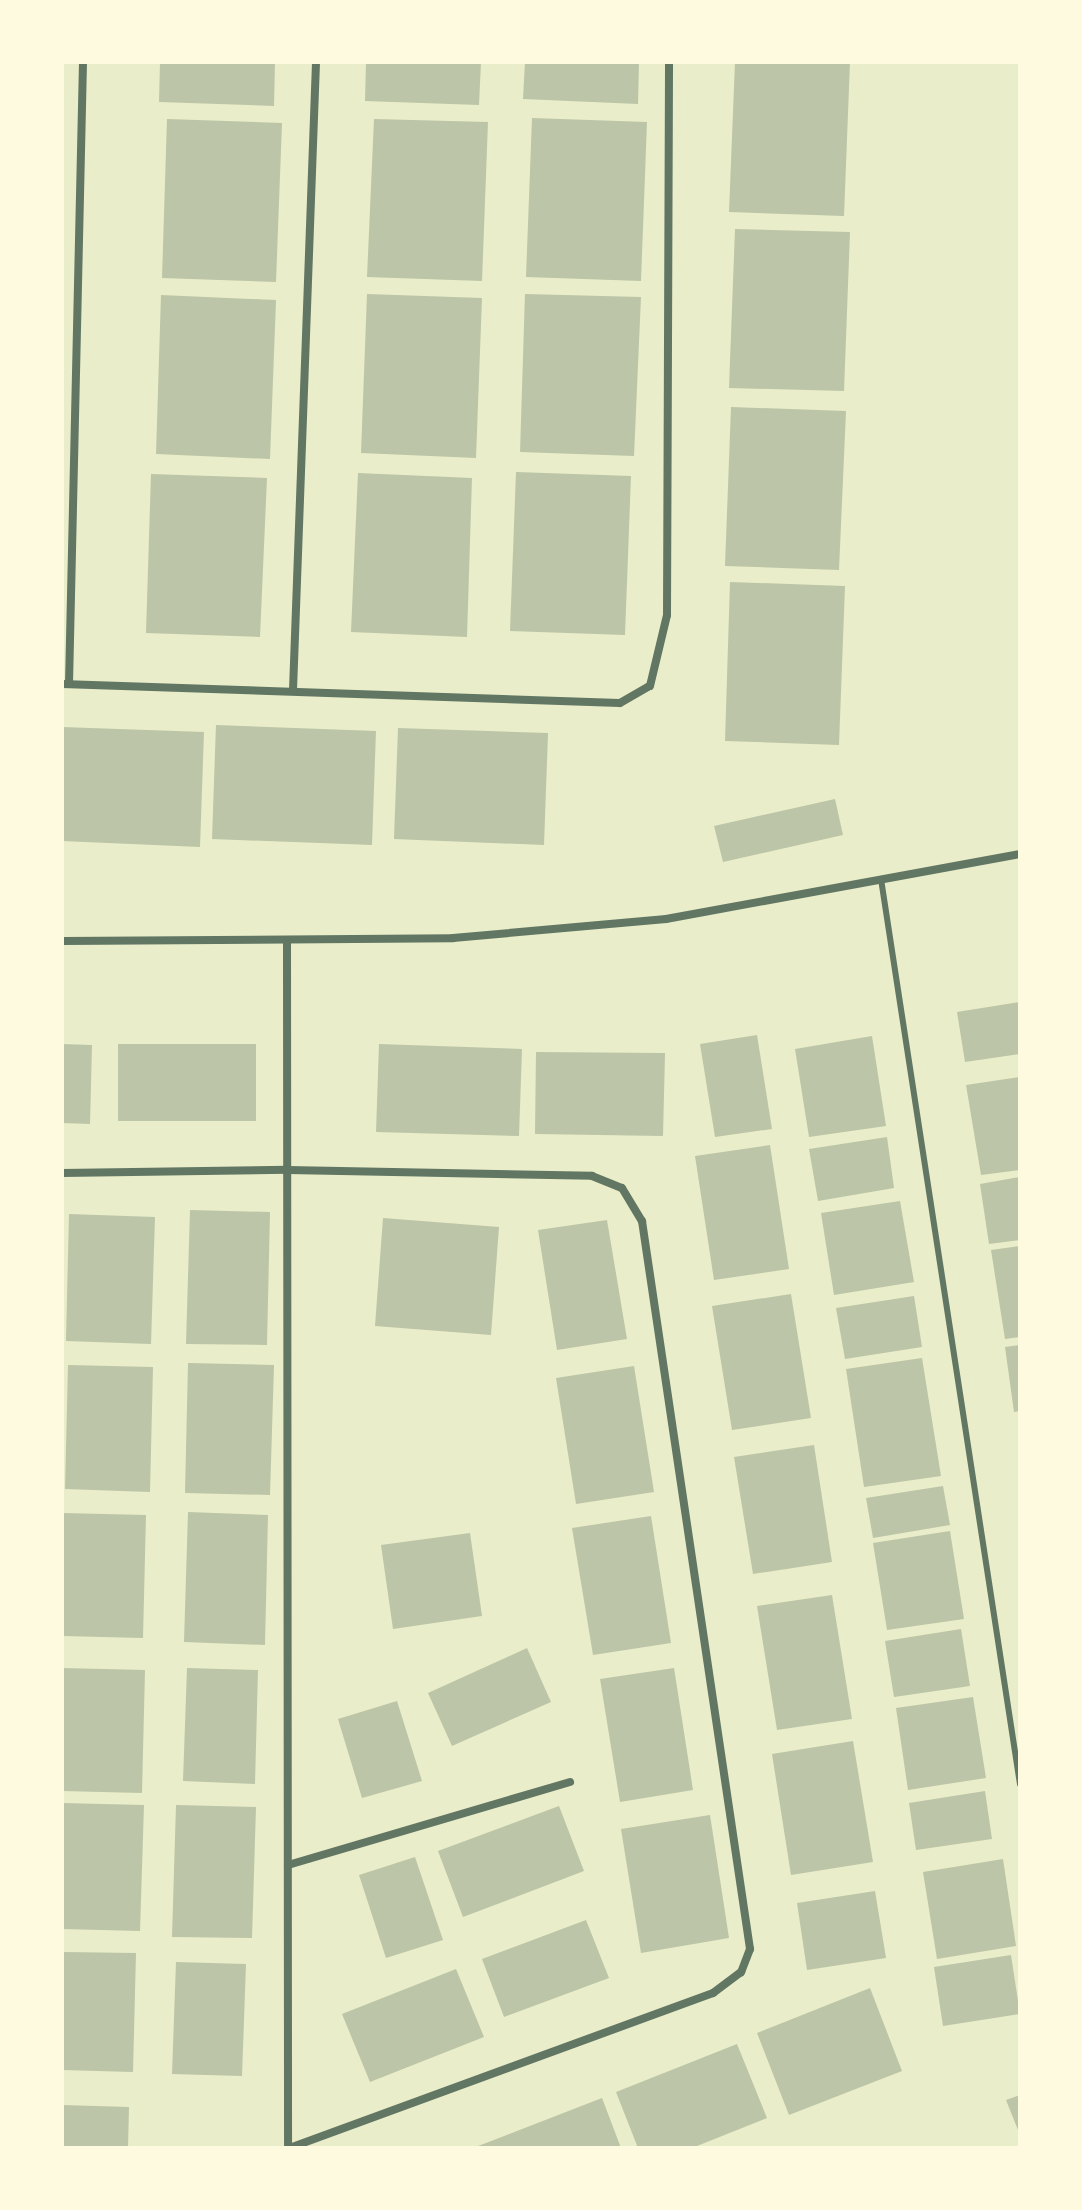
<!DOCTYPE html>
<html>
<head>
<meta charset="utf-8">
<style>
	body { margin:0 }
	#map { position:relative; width:1082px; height:2210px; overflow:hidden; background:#e9edc9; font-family:"Source Sans 3",sans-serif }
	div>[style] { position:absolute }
	.building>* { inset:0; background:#bcc5a7 }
	.service>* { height:6px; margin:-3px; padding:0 3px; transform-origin:3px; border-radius:3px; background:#617663 }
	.minor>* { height:8px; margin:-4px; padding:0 4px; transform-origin:4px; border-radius:4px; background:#617663 }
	span { translate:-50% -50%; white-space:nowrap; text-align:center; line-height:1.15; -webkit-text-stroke:7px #fefae0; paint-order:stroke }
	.frame { position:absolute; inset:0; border:64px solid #fefae0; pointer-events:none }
</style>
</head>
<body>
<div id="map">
	<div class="building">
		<div style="clip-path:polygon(160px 62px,275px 62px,274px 106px,159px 102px)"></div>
		<div style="clip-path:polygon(366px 62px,481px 62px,479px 105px,365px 101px)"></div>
		<div style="clip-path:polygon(525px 62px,639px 62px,638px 104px,523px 99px)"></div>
		<div style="clip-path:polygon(735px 62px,850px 62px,844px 216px,729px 212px)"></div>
		<div style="clip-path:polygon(532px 118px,647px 122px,641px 281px,526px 277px)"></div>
		<div style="clip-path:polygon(167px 119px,282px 123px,276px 282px,162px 278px)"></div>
		<div style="clip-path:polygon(374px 119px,488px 122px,482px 281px,367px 277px)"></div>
		<div style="clip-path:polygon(735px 229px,850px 232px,844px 391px,729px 388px)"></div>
		<div style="clip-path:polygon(367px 294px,482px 298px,476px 458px,361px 453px)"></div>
		<div style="clip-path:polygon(525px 294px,641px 297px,634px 456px,520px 452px)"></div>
		<div style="clip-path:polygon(161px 295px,276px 300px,270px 459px,156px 454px)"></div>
		<div style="clip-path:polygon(731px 407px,846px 411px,839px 570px,725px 566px)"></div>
		<div style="clip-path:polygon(516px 472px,631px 476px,625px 635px,510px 631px)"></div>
		<div style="clip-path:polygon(358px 473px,472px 478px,467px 637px,351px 632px)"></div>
		<div style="clip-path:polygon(151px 474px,267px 478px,260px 637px,146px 633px)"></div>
		<div style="clip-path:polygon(730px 582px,845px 586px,839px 745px,725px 741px)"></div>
		<div style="clip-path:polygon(216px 725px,376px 731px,372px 845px,212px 839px)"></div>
		<div style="clip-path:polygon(62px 727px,204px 732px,200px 847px,62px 841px)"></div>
		<div style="clip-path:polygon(398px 728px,548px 733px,544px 845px,394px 839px)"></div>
		<div style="clip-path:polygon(835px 799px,843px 835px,723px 862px,714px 826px)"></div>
		<div style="clip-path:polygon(1020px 1002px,1020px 1054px,965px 1062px,957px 1012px)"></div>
		<div style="clip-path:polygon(757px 1035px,772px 1129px,715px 1137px,700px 1044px)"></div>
		<div style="clip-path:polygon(872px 1036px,886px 1126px,809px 1137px,795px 1049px)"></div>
		<div style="clip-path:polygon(62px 1044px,92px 1045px,90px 1124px,62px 1123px)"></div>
		<div style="clip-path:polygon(118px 1044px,256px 1044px,256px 1121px,118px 1121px)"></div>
		<div style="clip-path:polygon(379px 1044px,522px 1049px,519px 1136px,376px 1132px)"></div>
		<div style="clip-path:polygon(536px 1052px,665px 1053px,663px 1136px,535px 1134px)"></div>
		<div style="clip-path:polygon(1020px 1077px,1020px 1170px,981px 1175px,966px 1085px)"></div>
		<div style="clip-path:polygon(887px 1137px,894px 1188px,818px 1201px,809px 1149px)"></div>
		<div style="clip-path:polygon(770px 1145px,789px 1269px,714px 1280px,695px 1156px)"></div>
		<div style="clip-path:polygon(1020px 1177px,1020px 1240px,989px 1244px,980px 1184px)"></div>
		<div style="clip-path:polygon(900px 1201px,914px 1282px,834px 1295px,821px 1213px)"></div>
		<div style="clip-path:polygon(190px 1210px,270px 1212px,267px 1345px,186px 1344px)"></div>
		<div style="clip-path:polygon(69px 1214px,155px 1217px,151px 1344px,66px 1341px)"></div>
		<div style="clip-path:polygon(383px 1218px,499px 1227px,491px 1335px,375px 1326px)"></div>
		<div style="clip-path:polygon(607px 1220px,627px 1339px,557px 1350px,538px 1230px)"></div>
		<div style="clip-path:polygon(1020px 1246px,1020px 1337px,1005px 1339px,991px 1250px)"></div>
		<div style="clip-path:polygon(791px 1294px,811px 1418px,732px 1430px,712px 1306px)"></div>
		<div style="clip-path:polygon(914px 1296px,922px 1347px,845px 1359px,836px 1308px)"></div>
		<div style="clip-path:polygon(1020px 1345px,1020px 1411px,1014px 1412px,1005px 1347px)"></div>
		<div style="clip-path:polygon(922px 1358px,941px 1476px,864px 1487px,846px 1369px)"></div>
		<div style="clip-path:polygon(188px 1363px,274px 1365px,270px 1495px,185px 1493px)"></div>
		<div style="clip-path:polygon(68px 1365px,153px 1367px,150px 1492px,65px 1489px)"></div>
		<div style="clip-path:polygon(634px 1366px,654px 1492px,576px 1504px,556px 1378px)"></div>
		<div style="clip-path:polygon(814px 1445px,832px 1562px,753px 1574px,734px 1457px)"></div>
		<div style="clip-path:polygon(943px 1486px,950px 1525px,873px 1538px,866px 1498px)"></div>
		<div style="clip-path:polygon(188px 1512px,268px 1515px,265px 1645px,184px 1642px)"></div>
		<div style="clip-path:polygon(62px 1513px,146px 1515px,143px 1638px,62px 1636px)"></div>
		<div style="clip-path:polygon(651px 1516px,671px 1643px,593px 1655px,572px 1528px)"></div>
		<div style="clip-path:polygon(950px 1531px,964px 1619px,887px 1630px,873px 1543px)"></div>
		<div style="clip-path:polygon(470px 1533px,482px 1616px,393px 1629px,381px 1545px)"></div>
		<div style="clip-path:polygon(832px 1595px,852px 1719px,777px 1730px,757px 1606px)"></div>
		<div style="clip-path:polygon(961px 1629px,970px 1686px,894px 1697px,885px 1641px)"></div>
		<div style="clip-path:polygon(527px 1648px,551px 1702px,452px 1746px,428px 1693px)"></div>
		<div style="clip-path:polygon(62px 1668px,145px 1670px,142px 1793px,62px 1791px)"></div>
		<div style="clip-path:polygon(187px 1668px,258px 1670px,255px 1784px,183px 1781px)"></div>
		<div style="clip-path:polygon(674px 1668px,693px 1790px,620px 1802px,600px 1679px)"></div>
		<div style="clip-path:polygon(973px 1697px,986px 1778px,908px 1790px,896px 1708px)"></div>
		<div style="clip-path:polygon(397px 1701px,422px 1781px,362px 1798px,338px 1719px)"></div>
		<div style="clip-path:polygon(853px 1741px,873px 1862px,791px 1875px,772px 1754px)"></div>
		<div style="clip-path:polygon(985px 1791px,992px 1839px,916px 1850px,909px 1803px)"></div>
		<div style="clip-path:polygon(62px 1803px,144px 1805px,140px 1931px,62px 1929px)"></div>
		<div style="clip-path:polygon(176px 1805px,256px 1807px,252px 1938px,172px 1937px)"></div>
		<div style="clip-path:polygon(559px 1806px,584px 1871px,463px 1917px,438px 1851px)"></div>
		<div style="clip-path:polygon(710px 1815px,729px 1938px,641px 1953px,621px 1829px)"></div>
		<div style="clip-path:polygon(415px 1857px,443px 1940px,386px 1958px,359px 1875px)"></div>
		<div style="clip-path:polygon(1003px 1859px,1016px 1946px,937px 1959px,923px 1872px)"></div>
		<div style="clip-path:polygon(875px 1891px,886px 1958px,807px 1970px,797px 1903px)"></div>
		<div style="clip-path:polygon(586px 1920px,609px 1978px,504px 2017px,482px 1959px)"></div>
		<div style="clip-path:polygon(62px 1952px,136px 1953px,133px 2072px,62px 2070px)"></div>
		<div style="clip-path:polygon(1011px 1955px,1020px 2014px,943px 2026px,934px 1967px)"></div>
		<div style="clip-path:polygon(176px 1962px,246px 1964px,242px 2076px,172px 2074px)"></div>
		<div style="clip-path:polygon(456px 1969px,484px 2037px,370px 2082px,342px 2014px)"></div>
		<div style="clip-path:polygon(870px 1988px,902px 2071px,789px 2115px,757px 2033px)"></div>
		<div style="clip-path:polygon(737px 2044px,767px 2118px,692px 2148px,638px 2148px,616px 2092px)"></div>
		<div style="clip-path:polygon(1020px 2095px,1020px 2135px,1006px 2100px)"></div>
		<div style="clip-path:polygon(602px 2098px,621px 2148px,473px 2148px)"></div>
		<div style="clip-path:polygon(62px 2105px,129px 2107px,128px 2148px,62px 2148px)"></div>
	</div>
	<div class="service">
		<div style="left:881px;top:879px;width:916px;rotate:81.27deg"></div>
	</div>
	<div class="minor">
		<div style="left:62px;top:684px;width:558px;rotate:1.95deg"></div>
		<div style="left:620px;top:703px;width:34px;rotate:-30deg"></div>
		<div style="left:650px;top:686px;width:73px;rotate:-76.5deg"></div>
		<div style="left:667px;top:615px;width:553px;rotate:-89.79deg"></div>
		<div style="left:69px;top:684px;width:622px;rotate:-88.71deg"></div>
		<div style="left:293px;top:690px;width:628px;rotate:-87.9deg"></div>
		<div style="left:62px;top:941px;width:391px;rotate:-0.4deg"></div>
		<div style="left:453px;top:938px;width:214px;rotate:-5.1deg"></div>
		<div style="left:666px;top:919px;width:360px;rotate:-10.4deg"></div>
		<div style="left:287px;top:942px;width:1206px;rotate:89.95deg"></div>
		<div style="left:62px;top:1173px;width:226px;rotate:-0.8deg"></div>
		<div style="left:288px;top:1170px;width:304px;rotate:1.1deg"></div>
		<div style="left:592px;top:1176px;width:32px;rotate:22deg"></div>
		<div style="left:622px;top:1188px;width:39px;rotate:59deg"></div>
		<div style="left:642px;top:1221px;width:736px;rotate:81.56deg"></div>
		<div style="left:750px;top:1949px;width:25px;rotate:111deg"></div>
		<div style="left:741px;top:1972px;width:35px;rotate:143deg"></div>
		<div style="left:713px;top:1993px;width:451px;rotate:159.9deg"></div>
		<div style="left:288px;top:1865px;width:294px;rotate:-16.4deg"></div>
	</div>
	<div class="frame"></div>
</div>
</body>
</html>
